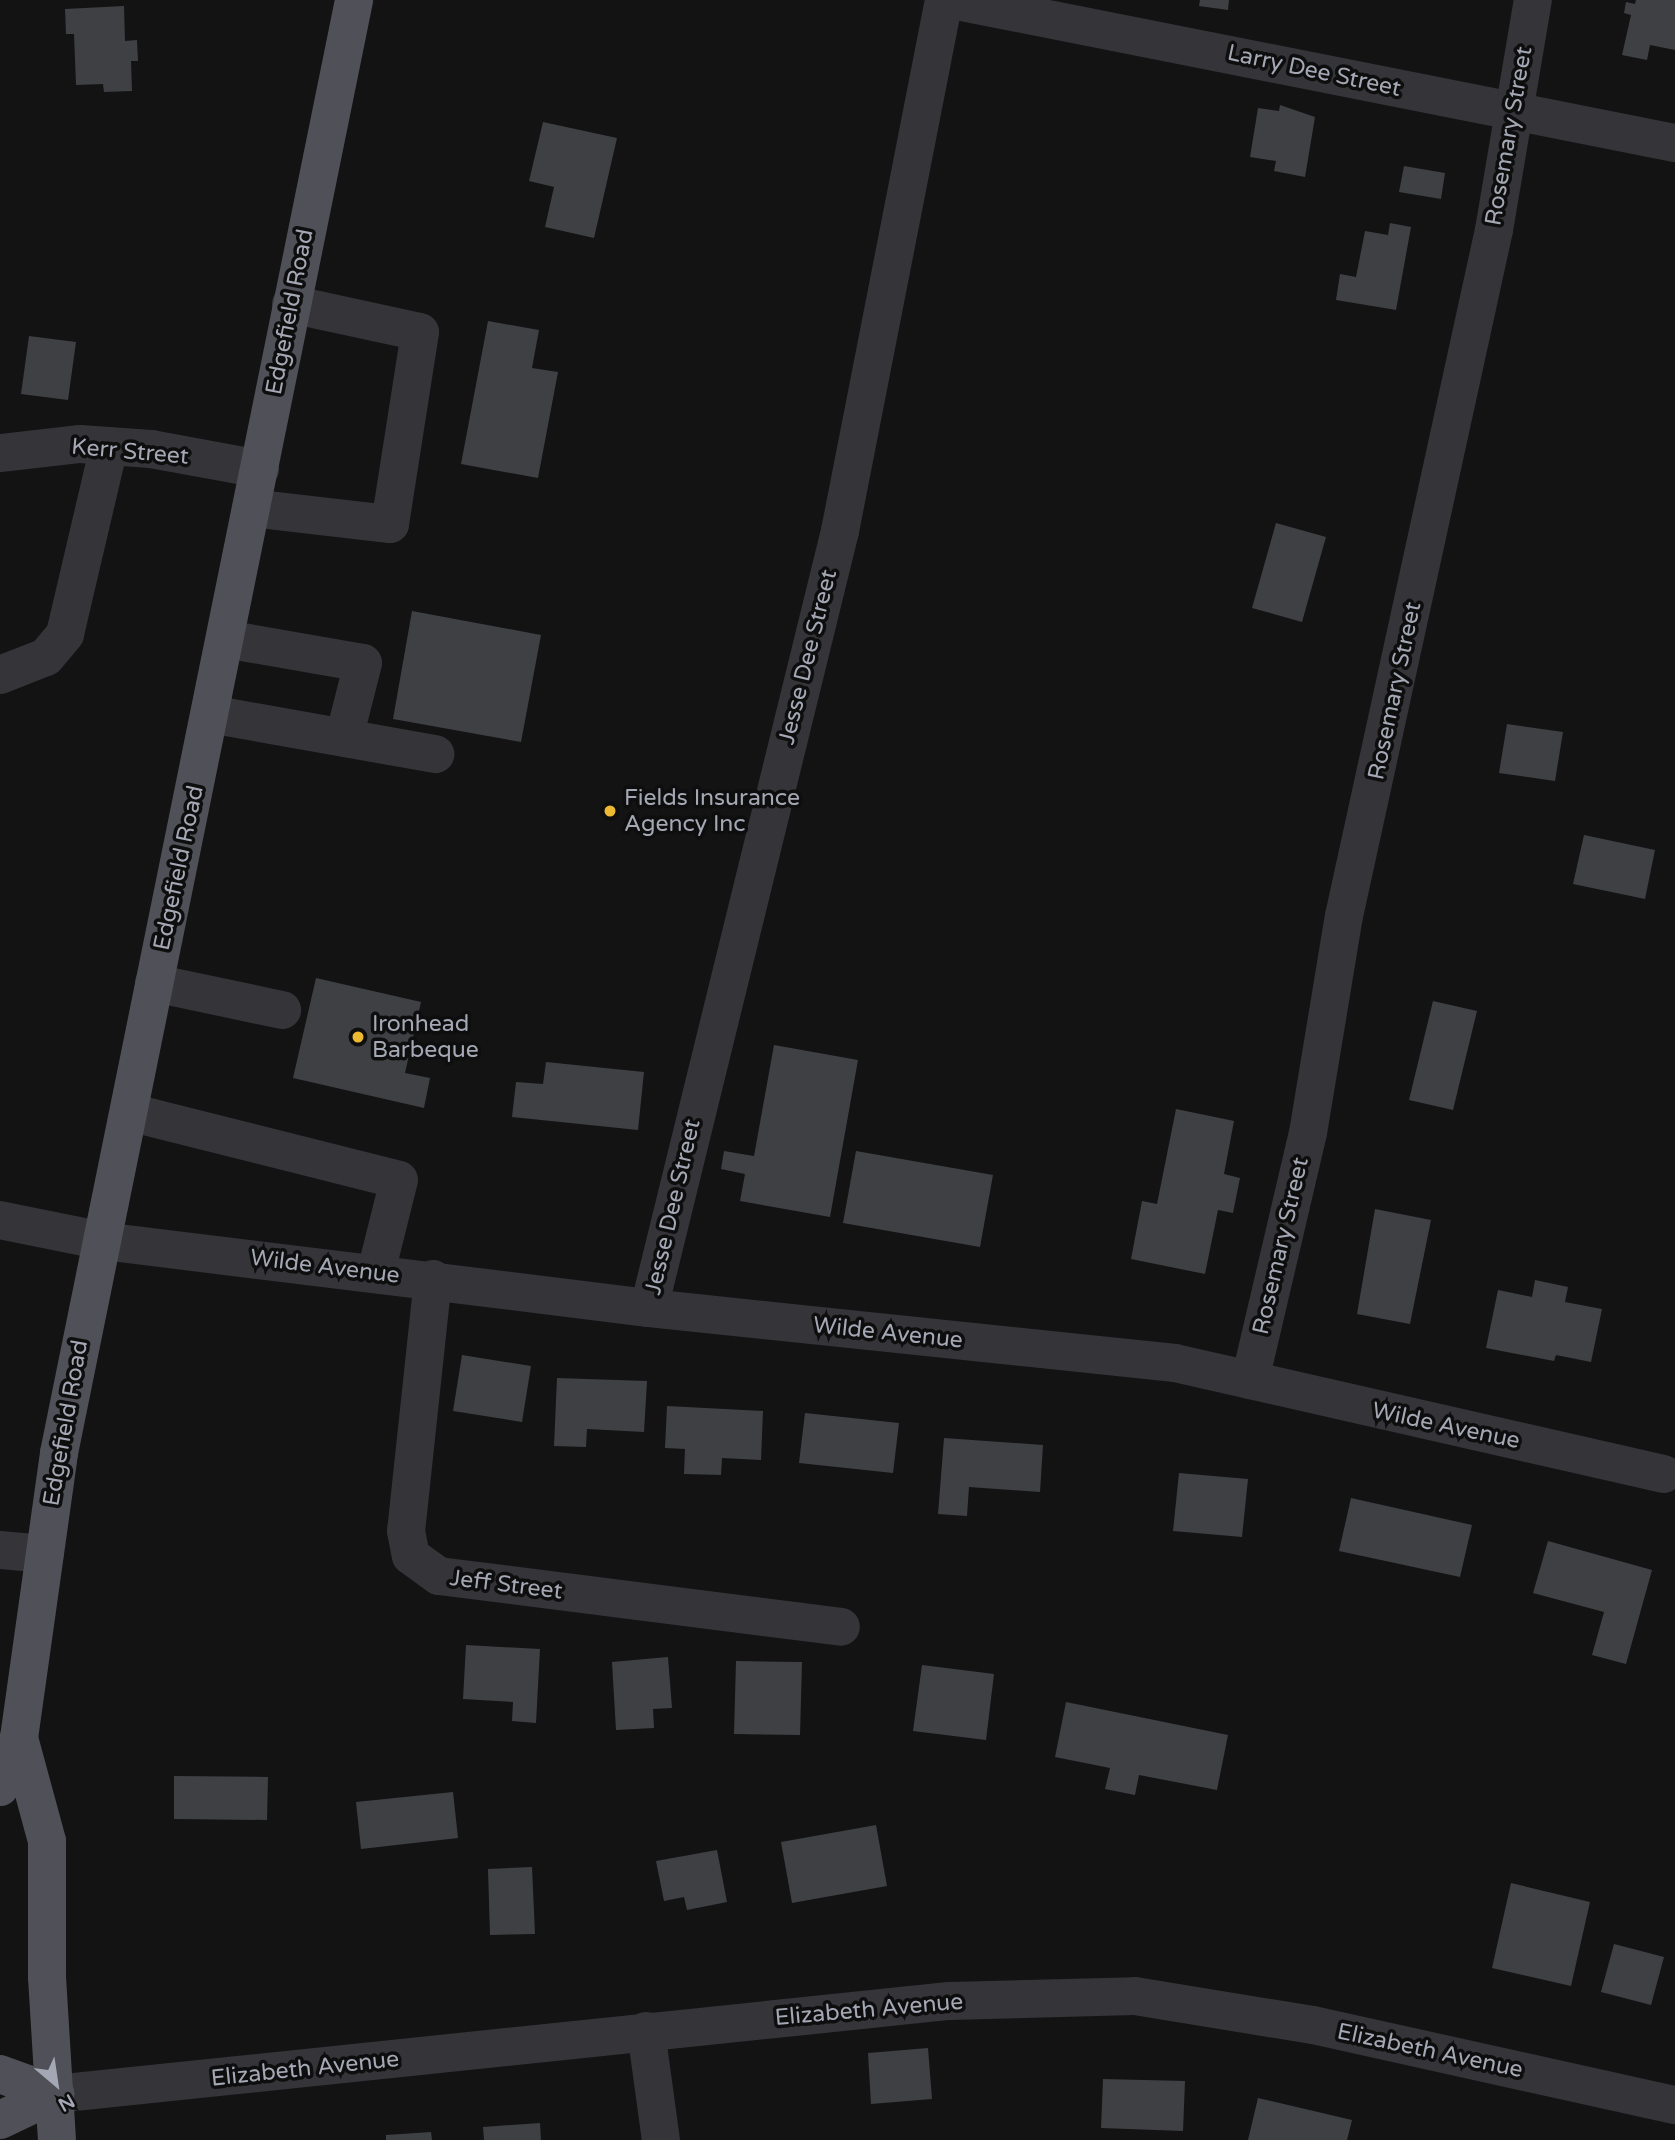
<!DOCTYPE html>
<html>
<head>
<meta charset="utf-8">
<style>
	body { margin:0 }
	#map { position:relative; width:1675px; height:2140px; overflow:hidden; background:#131314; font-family:"Varela Round",sans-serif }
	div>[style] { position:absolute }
	.building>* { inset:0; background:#3f4044 }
	.minor>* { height:38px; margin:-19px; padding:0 19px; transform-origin:19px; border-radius:19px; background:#343439 }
	.major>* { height:38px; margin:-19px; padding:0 19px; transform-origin:19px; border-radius:19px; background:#505158 }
	.dots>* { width:19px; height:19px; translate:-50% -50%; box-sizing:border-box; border:4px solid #0e0e0f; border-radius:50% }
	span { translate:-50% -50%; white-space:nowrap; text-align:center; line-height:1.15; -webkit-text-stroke:7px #0e0e0f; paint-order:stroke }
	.street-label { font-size:23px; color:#a4a8b4 }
	.poi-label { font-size:23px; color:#a4a8b4 }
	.left { translate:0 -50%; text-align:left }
	.north { position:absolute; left:21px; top:2049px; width:70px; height:70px; -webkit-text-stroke:5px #0e0e0f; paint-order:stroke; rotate:151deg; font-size:19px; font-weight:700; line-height:28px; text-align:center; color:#a4a8b4 }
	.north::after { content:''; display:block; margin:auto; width:24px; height:32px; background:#a4a8b4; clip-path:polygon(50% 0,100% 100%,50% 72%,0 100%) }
</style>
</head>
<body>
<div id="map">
	<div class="building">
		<div style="clip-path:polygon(1200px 0,1229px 0,1228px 10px,1199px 6px)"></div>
		<div style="clip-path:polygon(1636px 0,1675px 0,1675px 50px,1650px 45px,1647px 60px,1622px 55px,1631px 15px,1624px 13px,1626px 2px,1635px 4px)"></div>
		<div style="clip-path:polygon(124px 6px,125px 41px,137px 40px,138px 61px,131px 61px,132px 91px,104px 92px,103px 84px,76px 85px,74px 34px,66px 34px,65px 9px)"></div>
		<div style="clip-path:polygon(1280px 105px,1315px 117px,1305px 177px,1274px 171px,1276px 161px,1250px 157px,1258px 108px,1279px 111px)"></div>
		<div style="clip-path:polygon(543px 122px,617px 138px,594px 238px,545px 227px,554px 187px,529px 181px)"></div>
		<div style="clip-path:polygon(1404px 166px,1445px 173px,1441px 199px,1399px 192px)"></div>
		<div style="clip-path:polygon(1390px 223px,1411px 227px,1396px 310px,1336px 300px,1340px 274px,1356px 277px,1365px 231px,1388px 235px)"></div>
		<div style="clip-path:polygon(488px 321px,539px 330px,532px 368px,558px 372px,538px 478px,461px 464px)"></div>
		<div style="clip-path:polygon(29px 336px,76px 342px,68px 400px,21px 394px)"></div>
		<div style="clip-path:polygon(1276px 523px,1326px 537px,1302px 622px,1252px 608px)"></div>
		<div style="clip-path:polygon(412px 611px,541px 635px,521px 742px,393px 719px)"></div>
		<div style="clip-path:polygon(1507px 724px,1563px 732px,1555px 781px,1499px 773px)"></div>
		<div style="clip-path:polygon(1584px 835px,1655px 850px,1645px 899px,1573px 884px)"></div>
		<div style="clip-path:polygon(316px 978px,421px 1002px,405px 1073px,430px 1078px,424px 1108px,293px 1078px)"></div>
		<div style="clip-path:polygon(1433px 1001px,1477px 1011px,1453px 1110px,1409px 1100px)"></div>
		<div style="clip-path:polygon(774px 1045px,858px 1060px,830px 1217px,740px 1201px,745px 1174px,721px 1169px,724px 1151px,754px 1156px)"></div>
		<div style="clip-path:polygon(546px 1062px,644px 1072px,638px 1130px,512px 1117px,516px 1082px,543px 1084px)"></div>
		<div style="clip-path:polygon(1176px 1109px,1234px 1121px,1224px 1174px,1240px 1178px,1233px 1213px,1218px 1210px,1205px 1274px,1131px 1259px,1142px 1201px,1157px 1204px)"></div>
		<div style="clip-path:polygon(856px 1151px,993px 1175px,980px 1247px,843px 1223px)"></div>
		<div style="clip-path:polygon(1375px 1209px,1431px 1220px,1410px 1324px,1357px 1314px)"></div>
		<div style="clip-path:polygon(1535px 1280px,1568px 1287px,1565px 1302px,1602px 1309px,1591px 1362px,1556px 1355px,1554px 1361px,1486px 1348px,1498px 1290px,1532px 1297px)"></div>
		<div style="clip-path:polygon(462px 1355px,531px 1366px,522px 1422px,453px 1411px)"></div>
		<div style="clip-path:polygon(557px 1378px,647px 1381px,644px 1432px,587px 1429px,586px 1447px,554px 1446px)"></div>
		<div style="clip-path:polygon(667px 1406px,763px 1411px,761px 1460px,722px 1458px,721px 1475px,684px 1474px,685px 1449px,665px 1448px)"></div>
		<div style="clip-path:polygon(805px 1413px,899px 1423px,893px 1473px,799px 1463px)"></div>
		<div style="clip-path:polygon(944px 1438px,1043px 1445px,1040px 1492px,969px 1487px,967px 1516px,938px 1514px)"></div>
		<div style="clip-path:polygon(1179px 1473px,1248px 1479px,1242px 1537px,1173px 1531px)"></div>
		<div style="clip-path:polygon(1351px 1498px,1472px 1525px,1460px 1577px,1339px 1551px)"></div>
		<div style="clip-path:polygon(1548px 1541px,1652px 1570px,1626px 1664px,1592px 1655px,1604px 1612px,1533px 1593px)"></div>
		<div style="clip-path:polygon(466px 1645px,540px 1649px,536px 1723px,512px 1721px,513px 1702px,463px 1699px)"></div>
		<div style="clip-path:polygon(668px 1657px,672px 1708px,653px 1709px,654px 1728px,616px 1730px,612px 1662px)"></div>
		<div style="clip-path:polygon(736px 1661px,802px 1662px,800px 1735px,734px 1734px)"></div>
		<div style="clip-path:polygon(922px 1665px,994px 1674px,986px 1740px,913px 1731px)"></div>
		<div style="clip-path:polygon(1066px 1702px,1228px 1735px,1217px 1790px,1139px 1775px,1135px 1795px,1105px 1789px,1110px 1768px,1055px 1757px)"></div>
		<div style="clip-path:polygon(174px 1776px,268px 1777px,267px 1820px,174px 1819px)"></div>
		<div style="clip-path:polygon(453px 1792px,458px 1838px,361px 1849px,356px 1802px)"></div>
		<div style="clip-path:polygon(876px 1825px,887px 1886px,792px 1903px,781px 1842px)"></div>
		<div style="clip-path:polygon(717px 1850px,727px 1902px,687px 1910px,684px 1897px,664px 1901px,656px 1861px)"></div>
		<div style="clip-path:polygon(532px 1867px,535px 1934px,490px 1935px,488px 1869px)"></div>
		<div style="clip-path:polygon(1511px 1883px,1590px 1902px,1571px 1986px,1492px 1968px)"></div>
		<div style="clip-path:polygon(1614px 1944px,1664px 1957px,1651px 2005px,1601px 1992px)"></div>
		<div style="clip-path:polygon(928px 2048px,932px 2099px,871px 2104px,868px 2053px)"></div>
		<div style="clip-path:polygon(1103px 2079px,1185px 2081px,1183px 2131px,1101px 2128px)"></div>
		<div style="clip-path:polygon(1258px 2098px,1352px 2120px,1347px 2140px,1248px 2140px)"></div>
		<div style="clip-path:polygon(540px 2123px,541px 2140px,484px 2140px,483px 2127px)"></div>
		<div style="clip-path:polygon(431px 2132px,432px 2140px,386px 2140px,386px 2135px)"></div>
	</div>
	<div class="minor">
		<div style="left:952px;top:0;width:737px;rotate:11.19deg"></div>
		<div style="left:0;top:453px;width:81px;rotate:-6.4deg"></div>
		<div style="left:80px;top:444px;width:71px;rotate:4deg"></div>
		<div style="left:151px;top:449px;width:111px;rotate:10.4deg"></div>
		<div style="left:251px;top:508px;width:140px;rotate:6.6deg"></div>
		<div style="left:390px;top:524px;width:194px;rotate:-81.1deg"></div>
		<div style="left:420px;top:332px;width:132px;rotate:-167.8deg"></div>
		<div style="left:225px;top:639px;width:140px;rotate:9.9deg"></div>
		<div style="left:363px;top:663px;width:77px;rotate:104.2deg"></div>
		<div style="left:0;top:675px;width:49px;rotate:-21.4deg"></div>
		<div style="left:46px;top:657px;width:30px;rotate:-50deg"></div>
		<div style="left:65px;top:634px;width:193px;rotate:-76.8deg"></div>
		<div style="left:210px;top:714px;width:229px;rotate:10.1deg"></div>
		<div style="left:154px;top:983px;width:131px;rotate:11.9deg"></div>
		<div style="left:129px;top:1112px;width:278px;rotate:14.1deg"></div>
		<div style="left:399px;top:1180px;width:95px;rotate:104deg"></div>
		<div style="left:0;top:1220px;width:105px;rotate:11.5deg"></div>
		<div style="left:103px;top:1241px;width:550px;rotate:7deg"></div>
		<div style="left:649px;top:1308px;width:529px;rotate:5.97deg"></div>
		<div style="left:1175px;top:1363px;width:501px;rotate:12.79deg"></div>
		<div style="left:433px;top:1279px;width:253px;rotate:96.1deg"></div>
		<div style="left:406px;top:1531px;width:25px;rotate:79deg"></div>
		<div style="left:411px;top:1556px;width:34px;rotate:36deg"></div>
		<div style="left:439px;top:1576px;width:405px;rotate:7.2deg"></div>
		<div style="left:649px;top:1308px;width:800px;rotate:-76.19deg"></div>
		<div style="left:840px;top:531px;width:541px;rotate:-78.92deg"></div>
		<div style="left:1250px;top:1380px;width:254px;rotate:-76.8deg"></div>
		<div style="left:1308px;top:1133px;width:220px;rotate:-80.6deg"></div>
		<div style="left:1344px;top:916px;width:702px;rotate:-77.67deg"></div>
		<div style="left:1494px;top:230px;width:233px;rotate:-80.4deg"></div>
		<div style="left:0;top:1550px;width:45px;rotate:5.1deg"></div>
		<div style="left:646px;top:2031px;width:110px;rotate:82.2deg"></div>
		<div style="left:55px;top:2094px;width:899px;rotate:-5.94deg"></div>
		<div style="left:949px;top:2001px;width:186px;rotate:-1.5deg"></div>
		<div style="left:1135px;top:1996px;width:180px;rotate:9.3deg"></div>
		<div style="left:1313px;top:2025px;width:371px;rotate:12.5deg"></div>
	</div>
	<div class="major">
		<div style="left:19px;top:1738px;width:107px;rotate:74.8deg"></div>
		<div style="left:47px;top:1841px;width:136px;rotate:90deg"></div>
		<div style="left:47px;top:1977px;width:163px;rotate:86.5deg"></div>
		<div style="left:0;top:1787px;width:53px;rotate:-68.8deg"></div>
		<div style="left:19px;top:1738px;width:288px;rotate:-82deg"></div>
		<div style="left:59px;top:1453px;width:1483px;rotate:-78.52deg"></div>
		<div style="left:0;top:2074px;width:59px;rotate:20deg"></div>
		<div style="left:0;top:2120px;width:61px;rotate:-25.3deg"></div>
	</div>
	<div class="dots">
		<div style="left:610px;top:811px;background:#edb932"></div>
		<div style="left:358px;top:1037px;background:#edb932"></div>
	</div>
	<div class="street-label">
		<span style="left:1314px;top:71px;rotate:12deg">Larry Dee Street</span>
		<span style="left:1509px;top:136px;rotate:-80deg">Rosemary Street</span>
		<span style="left:290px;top:312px;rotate:-79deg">Edgefield Road</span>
		<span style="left:130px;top:452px;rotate:5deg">Kerr Street</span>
		<span style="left:808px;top:657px;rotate:-76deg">Jesse Dee Street</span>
		<span style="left:1395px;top:691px;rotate:-78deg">Rosemary Street</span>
		<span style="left:179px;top:868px;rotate:-78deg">Edgefield Road</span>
		<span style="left:673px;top:1207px;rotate:-77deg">Jesse Dee Street</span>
		<span style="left:1281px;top:1246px;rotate:-77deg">Rosemary Street</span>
		<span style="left:325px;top:1267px;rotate:7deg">Wilde Avenue</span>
		<span style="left:888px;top:1333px;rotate:6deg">Wilde Avenue</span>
		<span style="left:66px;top:1423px;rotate:-80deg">Edgefield Road</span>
		<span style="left:1446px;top:1426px;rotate:12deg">Wilde Avenue</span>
		<span style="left:506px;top:1585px;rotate:7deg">Jeff Street</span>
		<span style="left:869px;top:2010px;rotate:-5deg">Elizabeth Avenue</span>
		<span style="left:1430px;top:2051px;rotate:12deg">Elizabeth Avenue</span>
		<span style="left:305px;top:2069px;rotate:-6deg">Elizabeth Avenue</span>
	</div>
	<div class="poi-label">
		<span class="left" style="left:624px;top:811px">Fields Insurance<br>Agency Inc</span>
		<span class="left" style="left:372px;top:1037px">Ironhead<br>Barbeque</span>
	</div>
	<div class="north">N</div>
</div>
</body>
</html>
